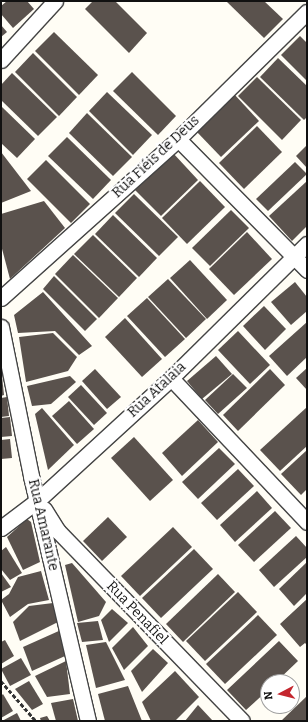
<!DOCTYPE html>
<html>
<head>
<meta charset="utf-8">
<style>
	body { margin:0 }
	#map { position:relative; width:308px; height:722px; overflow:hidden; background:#fffdf5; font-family:Bitter,serif }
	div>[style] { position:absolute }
	.building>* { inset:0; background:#5a524d }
	.path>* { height:2.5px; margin-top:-1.25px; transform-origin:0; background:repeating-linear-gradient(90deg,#333 0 4px,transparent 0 6px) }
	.roads { filter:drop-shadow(1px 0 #444) drop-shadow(-1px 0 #444) drop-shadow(0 1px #444) drop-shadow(0 -1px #444) }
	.minor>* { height:15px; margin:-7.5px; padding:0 7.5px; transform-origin:7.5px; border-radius:7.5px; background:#fff }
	span { translate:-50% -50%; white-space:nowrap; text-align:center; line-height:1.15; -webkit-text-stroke:4px #fff; paint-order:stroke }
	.street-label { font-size:14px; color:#111 }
	.frame { position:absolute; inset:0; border:2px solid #111; pointer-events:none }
	.north { position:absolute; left:260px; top:674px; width:40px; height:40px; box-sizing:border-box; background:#fff; border:1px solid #a0a0a0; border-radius:50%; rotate:263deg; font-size:11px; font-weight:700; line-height:16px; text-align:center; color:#111 }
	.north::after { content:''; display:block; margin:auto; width:14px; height:18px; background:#c4262e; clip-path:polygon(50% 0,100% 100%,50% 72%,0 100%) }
</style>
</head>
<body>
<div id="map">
	<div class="building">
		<div style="clip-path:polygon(7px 1px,27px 1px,34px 9px,13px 28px,1px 14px,1px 6px)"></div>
		<div style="clip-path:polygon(93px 1px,115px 1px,147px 33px,129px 53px,85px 9px)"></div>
		<div style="clip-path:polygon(226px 1px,264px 1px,283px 19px,264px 38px)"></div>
		<div style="clip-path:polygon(1px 25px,7px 32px,1px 37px)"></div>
		<div style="clip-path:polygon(54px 32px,98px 75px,79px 95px,35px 51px)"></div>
		<div style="clip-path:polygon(300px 36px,307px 43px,307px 81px,281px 55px)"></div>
		<div style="clip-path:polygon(33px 53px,77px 97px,59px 116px,15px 72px)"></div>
		<div style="clip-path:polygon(278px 58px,307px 86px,307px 117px,304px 120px,260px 77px)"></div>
		<div style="clip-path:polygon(132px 72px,176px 116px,158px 135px,113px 91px)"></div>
		<div style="clip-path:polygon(12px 73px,57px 117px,38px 136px,1px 100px,1px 85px)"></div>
		<div style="clip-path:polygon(257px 77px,301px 120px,282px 140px,238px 96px)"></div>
		<div style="clip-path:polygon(107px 92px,152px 135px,133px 155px,89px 111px)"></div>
		<div style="clip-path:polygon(234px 94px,259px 121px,221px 157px,196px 131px)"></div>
		<div style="clip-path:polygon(1px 106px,35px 139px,17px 158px,1px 143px)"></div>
		<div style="clip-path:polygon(87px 113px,132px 157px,113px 176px,69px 133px)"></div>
		<div style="clip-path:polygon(257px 126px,282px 152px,244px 189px,219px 163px)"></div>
		<div style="clip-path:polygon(67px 137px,111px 180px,93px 199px,48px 156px)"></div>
		<div style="clip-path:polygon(307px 145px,307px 168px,296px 156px)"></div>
		<div style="clip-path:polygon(1px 152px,31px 191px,1px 203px)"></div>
		<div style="clip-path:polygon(173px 153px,198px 180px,161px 216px,135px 190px)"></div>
		<div style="clip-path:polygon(46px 160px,90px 204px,71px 223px,27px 179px)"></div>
		<div style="clip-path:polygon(295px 162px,307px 174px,268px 211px,256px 199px)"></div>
		<div style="clip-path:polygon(200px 181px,225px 207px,187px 244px,162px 218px)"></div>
		<div style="clip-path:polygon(307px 181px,307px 226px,292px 241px,269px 216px)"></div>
		<div style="clip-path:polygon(134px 194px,178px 237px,159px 256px,115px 213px)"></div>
		<div style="clip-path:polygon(44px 201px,65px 228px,10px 279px,1px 245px,1px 214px)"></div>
		<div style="clip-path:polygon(231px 210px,249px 228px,210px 266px,192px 248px)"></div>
		<div style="clip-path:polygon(113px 215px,157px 258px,139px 277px,95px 234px)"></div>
		<div style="clip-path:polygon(247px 232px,272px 259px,234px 295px,209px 269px)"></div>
		<div style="clip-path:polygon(93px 235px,137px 278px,119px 297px,74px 254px)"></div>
		<div style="clip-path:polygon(73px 255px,118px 298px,99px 318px,55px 274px)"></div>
		<div style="clip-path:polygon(190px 260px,227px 300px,207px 319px,170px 278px)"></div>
		<div style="clip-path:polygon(54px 276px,97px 319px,85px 331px,43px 289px)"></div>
		<div style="clip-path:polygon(168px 279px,206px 319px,186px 338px,148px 297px)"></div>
		<div style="clip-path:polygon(295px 282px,307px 297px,307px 311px,291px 325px,271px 302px)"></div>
		<div style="clip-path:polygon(43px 292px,92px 346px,79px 355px,55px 331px,18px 333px,14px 315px)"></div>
		<div style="clip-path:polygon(147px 298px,185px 339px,165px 357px,127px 316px)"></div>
		<div style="clip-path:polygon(264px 306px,286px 329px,265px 350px,243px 326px)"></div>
		<div style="clip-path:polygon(125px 318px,162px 359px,142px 377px,105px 337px)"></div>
		<div style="clip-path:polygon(307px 322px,307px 357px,287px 376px,269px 356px)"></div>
		<div style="clip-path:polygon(238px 331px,270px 365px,250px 384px,218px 350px)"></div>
		<div style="clip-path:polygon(53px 333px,77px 357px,68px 371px,26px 382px,19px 337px)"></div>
		<div style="clip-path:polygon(216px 356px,232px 374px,202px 399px,187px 381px)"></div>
		<div style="clip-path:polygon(307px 368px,307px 390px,296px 378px)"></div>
		<div style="clip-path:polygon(95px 369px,121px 397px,107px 409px,82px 381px)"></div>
		<div style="clip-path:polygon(270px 369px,285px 385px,238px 431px,223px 415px)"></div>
		<div style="clip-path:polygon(233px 374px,247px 388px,218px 414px,205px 400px)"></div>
		<div style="clip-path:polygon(2px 376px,4px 395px,1px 396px,1px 377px)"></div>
		<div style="clip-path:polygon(70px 376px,76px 382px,51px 404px,32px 406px,27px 386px)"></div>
		<div style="clip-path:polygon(81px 385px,107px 413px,94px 425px,68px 397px)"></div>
		<div style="clip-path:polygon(7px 397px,9px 416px,1px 417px,1px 398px)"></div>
		<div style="clip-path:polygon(69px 401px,94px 429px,77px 444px,52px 416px)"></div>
		<div style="clip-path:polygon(307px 407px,307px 446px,280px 471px,260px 450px)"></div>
		<div style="clip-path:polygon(42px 408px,74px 445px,48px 470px,35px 414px)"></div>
		<div style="clip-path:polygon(10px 417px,12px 436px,1px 437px,1px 418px)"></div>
		<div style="clip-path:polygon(198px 420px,218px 442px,182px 476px,162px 453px)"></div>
		<div style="clip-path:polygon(134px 437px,173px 480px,150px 501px,111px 458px)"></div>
		<div style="clip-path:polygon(10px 439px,12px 458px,1px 459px,1px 440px)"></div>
		<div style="clip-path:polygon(219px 448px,235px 464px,198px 499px,182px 482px)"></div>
		<div style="clip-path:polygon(307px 450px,307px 489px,301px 495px,281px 474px)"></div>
		<div style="clip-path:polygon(238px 469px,254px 486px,217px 520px,201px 503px)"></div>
		<div style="clip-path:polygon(257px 491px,272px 508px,235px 542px,220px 525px)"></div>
		<div style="clip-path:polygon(275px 511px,291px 528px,254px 562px,238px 545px)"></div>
		<div style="clip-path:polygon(108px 517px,127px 537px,102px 561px,83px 541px)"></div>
		<div style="clip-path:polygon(27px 519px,31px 522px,40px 562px,23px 570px,7px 537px)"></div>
		<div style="clip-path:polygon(173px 527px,192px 547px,140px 596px,121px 576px)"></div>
		<div style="clip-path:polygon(296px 536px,307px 548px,307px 557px,274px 587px,259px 570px)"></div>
		<div style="clip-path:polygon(6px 547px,22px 573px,10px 580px,1px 569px,1px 551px)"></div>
		<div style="clip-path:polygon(194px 549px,213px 569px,161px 618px,142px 598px)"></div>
		<div style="clip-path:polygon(307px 562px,307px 593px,294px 606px,279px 589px)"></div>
		<div style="clip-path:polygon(72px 563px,106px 602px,99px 616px,78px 622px,65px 565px)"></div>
		<div style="clip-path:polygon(41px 571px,49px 600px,28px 604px,10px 617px,1px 600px,9px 594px,18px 577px)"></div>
		<div style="clip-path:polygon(1px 573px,11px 587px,1px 592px)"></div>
		<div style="clip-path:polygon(218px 574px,235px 592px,183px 642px,166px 624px)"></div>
		<div style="clip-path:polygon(238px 592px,257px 612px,205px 661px,186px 641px)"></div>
		<div style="clip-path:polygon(307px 599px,307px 645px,305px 643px,300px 647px,280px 624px)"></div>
		<div style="clip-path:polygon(53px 603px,58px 622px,20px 641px,13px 622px,29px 606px)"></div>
		<div style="clip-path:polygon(112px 609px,128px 623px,109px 642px,101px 620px)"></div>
		<div style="clip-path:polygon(258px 615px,277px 635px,225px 684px,206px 664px)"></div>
		<div style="clip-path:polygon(98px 621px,103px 640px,82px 642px,77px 623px)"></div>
		<div style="clip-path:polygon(133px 627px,148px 646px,124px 670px,112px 648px)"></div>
		<div style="clip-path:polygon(61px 630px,65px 656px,32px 671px,23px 647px)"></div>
		<div style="clip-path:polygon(5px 640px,14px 656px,1px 664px,1px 642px)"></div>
		<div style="clip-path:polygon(279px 641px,298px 661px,276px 682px,268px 682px,268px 690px,246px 710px,227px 690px)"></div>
		<div style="clip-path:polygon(106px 642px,125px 680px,96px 688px,86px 645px)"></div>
		<div style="clip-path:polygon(153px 649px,168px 663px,142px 692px,131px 671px)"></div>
		<div style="clip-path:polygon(21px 658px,31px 675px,10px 686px,1px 669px)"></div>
		<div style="clip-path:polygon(66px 661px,70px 694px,47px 697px,35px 676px)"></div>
		<div style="clip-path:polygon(175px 671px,199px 697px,175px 721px,151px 721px,142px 702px)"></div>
		<div style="clip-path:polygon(29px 681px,43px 704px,32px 710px,15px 689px)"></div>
		<div style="clip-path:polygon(128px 686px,142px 721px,105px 721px,98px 694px)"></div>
		<div style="clip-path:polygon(3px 694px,13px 711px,1px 718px,1px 696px)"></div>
		<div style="clip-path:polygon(307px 696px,307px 721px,281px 721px)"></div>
		<div style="clip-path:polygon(73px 699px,78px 721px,56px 721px,51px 703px)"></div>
		<div style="clip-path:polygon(198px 705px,213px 721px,185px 721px)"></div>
		<div style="clip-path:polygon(17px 713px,21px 721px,2px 721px)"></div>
		<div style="clip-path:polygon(47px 716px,50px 721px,41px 721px,40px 718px)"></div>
	</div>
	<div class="path">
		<div style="left:1px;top:681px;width:53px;rotate:48.8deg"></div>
	</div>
	<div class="roads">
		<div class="minor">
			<div style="left:1px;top:60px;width:80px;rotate:-47.5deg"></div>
			<div style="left:178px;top:139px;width:184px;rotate:45.4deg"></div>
			<div style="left:1px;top:298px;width:238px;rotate:-41.9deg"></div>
			<div style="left:178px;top:139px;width:181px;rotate:-44.6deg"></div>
			<div style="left:1px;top:327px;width:152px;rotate:78.6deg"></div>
			<div style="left:31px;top:476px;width:252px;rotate:76.9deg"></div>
			<div style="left:171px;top:378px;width:198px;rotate:46.6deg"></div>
			<div style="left:44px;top:509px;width:26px;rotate:58deg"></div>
			<div style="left:58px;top:531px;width:264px;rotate:45.9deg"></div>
			<div style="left:1px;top:528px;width:46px;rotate:-37.1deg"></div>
			<div style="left:38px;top:500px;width:180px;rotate:-42.5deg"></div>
			<div style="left:171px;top:378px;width:191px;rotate:-44.6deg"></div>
		</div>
	</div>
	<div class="street-label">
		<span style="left:156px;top:157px;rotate:-43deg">Rua Fiéis de Deus</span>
		<span style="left:157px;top:390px;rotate:-43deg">Rua Atalaia</span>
		<span style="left:43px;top:525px;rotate:77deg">Rua Amarante</span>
		<span style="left:137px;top:613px;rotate:46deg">Rua Penafiel</span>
	</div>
	<div class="frame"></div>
	<div class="north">N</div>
</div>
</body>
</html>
